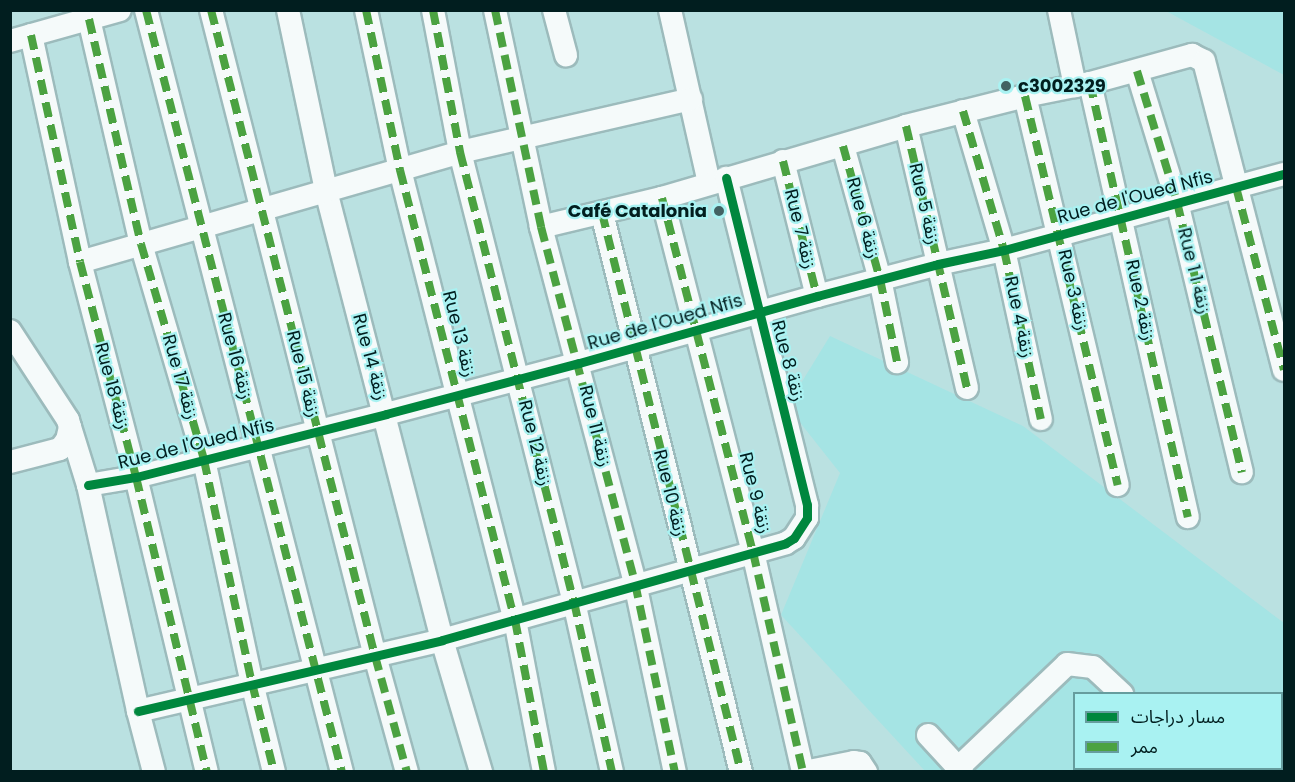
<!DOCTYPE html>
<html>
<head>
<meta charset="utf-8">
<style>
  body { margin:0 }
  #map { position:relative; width:1295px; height:782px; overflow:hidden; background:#bae1e1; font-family:Poppins,"Noto Sans Arabic",sans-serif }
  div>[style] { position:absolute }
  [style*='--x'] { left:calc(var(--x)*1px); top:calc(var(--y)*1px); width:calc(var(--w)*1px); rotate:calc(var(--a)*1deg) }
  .built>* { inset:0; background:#a5e4e4 }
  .roads { filter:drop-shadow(2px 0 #9cbbbc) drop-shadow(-2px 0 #9cbbbc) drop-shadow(0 2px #9cbbbc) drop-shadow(0 -2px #9cbbbc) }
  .minor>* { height:22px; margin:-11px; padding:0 11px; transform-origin:11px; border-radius:11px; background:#f5fafa }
  .quiet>* { height:8px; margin-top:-4px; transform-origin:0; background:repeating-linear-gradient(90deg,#4ba241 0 15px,transparent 0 23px) }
  .cycleway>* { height:9px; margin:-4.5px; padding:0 4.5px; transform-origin:4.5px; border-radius:4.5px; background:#00873e }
  .dots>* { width:16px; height:16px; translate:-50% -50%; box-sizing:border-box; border:3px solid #a9f2f2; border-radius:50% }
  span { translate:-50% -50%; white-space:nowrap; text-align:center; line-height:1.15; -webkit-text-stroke:4.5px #a9f2f2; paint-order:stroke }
  .poi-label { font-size:18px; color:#011e1f; font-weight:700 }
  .left { translate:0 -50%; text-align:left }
  .right { translate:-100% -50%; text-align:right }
  .street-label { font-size:18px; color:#011e1f }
  .frame { position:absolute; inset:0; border:12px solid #011e1f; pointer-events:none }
  .legend { position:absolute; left:1073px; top:692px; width:210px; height:78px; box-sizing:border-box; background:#a9f2f2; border:2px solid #669d9e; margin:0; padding:8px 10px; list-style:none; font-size:18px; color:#011e1f }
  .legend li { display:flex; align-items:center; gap:12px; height:30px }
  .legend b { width:30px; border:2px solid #669d9e }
</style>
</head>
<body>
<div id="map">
  <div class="built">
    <div style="clip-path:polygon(1166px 11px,1284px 11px,1284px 75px)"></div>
    <div style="clip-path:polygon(evenodd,830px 336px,1023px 426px,1284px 623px,1284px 771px,925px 771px,781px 615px,840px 473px,787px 406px,830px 336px,1074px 694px,1282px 694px,1282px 768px,1074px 768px,1074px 694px)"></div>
  </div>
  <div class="roads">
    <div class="minor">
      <div style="--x:146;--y:10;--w:787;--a:75.58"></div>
      <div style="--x:211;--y:10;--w:666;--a:75.76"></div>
      <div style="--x:375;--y:656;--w:120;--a:74.6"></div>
      <div style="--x:288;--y:10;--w:185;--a:78.1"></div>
      <div style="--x:326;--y:191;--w:464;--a:75.5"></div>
      <div style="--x:442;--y:640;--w:138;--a:73.5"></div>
      <div style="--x:366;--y:10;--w:164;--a:78"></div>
      <div style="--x:400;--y:170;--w:464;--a:75.7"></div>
      <div style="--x:515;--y:620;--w:155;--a:79.2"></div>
      <div style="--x:433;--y:10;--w:145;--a:79.2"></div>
      <div style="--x:460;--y:152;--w:464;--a:75.8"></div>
      <div style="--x:574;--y:602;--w:174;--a:77.4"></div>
      <div style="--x:495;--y:10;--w:222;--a:78"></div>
      <div style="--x:541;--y:227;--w:368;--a:75.2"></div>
      <div style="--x:635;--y:583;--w:193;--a:78.1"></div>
      <div style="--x:554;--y:10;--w:47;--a:75.1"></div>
      <div style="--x:670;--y:10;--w:177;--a:77.3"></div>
      <div style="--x:1059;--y:10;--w:78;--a:78.1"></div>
      <div style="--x:89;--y:19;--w:231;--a:77"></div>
      <div style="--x:141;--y:244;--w:225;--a:73.7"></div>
      <div style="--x:204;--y:460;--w:228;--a:77.9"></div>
      <div style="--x:252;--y:683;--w:92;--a:76.1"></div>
      <div style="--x:31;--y:35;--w:232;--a:77.8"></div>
      <div style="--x:80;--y:262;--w:222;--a:75.4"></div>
      <div style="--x:136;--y:477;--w:303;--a:76.5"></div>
      <div style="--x:10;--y:41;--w:114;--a:-15.7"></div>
      <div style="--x:1137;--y:71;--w:137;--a:73"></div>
      <div style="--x:1177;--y:202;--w:278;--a:76.5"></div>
      <div style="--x:1090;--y:83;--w:445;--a:77.3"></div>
      <div style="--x:1025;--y:96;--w:400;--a:76.6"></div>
      <div style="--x:963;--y:111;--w:145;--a:73.6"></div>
      <div style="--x:1004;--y:250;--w:173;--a:77.7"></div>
      <div style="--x:906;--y:126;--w:269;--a:76.9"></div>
      <div style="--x:843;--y:146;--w:138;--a:74.5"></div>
      <div style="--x:880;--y:279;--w:85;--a:78.4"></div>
      <div style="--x:783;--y:161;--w:139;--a:75.9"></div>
      <div style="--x:662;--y:198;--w:366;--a:75.6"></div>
      <div style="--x:753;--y:552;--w:226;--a:77.2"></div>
      <div style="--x:602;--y:213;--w:576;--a:76.04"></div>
      <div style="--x:541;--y:227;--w:124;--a:-13.5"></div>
      <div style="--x:662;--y:198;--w:254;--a:-16.4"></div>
      <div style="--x:906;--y:126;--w:123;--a:-14.1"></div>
      <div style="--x:1025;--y:96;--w:66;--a:-11.3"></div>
      <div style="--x:1090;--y:83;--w:106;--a:-15.4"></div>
      <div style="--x:1192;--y:55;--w:13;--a:27"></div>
      <div style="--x:1204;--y:61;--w:319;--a:75.5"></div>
      <div style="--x:80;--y:262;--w:396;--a:-16.1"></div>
      <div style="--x:460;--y:152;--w:237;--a:-12.9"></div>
      <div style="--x:10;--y:331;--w:106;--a:56.9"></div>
      <div style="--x:68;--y:420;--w:7;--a:74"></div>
      <div style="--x:70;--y:427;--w:13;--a:103"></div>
      <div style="--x:67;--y:440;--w:11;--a:128"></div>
      <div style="--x:60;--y:449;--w:52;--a:165.4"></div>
      <div style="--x:70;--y:427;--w:61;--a:72.8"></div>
      <div style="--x:88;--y:485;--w:231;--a:77.5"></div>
      <div style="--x:138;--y:711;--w:63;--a:75.3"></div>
      <div style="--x:88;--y:485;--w:49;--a:-9.5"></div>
      <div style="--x:136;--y:477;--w:258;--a:-14.1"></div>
      <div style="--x:386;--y:414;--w:200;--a:-14.8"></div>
      <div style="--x:579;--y:363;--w:247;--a:-15.7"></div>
      <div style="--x:817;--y:296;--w:125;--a:-14.8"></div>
      <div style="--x:938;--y:264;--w:67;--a:-12"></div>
      <div style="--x:1004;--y:250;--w:290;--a:-15.2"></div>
      <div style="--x:138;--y:711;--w:312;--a:-13.1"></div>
      <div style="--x:442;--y:640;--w:357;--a:-15.7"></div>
      <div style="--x:786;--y:543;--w:9;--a:-32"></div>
      <div style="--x:794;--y:538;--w:24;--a:-57"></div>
      <div style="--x:807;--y:518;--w:13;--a:-90"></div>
      <div style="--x:807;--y:505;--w:337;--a:-103.9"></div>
      <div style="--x:928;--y:735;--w:50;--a:47.4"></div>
      <div style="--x:959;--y:767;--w:149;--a:-43.6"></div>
      <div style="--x:1067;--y:664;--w:26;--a:7"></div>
      <div style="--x:1093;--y:667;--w:40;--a:43"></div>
      <div style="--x:1197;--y:768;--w:5;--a:53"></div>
      <div style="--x:804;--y:772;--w:51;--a:-11.3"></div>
      <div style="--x:854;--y:762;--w:6;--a:9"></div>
      <div style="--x:860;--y:763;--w:11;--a:56"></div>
    </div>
  </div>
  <div class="quiet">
    <div style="--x:146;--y:10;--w:787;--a:75.58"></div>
    <div style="--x:211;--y:10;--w:666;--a:75.76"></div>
    <div style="--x:375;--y:656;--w:120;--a:74.6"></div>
    <div style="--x:366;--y:10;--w:164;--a:78"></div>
    <div style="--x:400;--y:170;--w:464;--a:75.7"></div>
    <div style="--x:515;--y:620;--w:155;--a:79.2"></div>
    <div style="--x:433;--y:10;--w:145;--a:79.2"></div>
    <div style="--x:460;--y:152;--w:464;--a:75.8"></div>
    <div style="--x:574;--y:602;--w:174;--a:77.4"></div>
    <div style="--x:495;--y:10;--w:222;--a:78"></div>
    <div style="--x:541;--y:227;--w:368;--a:75.2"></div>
    <div style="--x:635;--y:583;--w:193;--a:78.1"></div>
    <div style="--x:89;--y:19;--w:231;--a:77"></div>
    <div style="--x:141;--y:244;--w:225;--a:73.7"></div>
    <div style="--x:204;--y:460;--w:228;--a:77.9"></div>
    <div style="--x:252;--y:683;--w:92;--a:76.1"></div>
    <div style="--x:31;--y:35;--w:232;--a:77.8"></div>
    <div style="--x:80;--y:262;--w:222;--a:75.4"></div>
    <div style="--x:136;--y:477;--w:303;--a:76.5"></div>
    <div style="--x:1137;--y:71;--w:137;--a:73"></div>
    <div style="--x:1177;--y:202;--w:278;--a:76.5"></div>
    <div style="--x:1090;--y:83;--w:445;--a:77.3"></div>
    <div style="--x:1025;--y:96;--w:400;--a:76.6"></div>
    <div style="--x:963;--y:111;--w:145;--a:73.6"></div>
    <div style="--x:1004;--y:250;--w:173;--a:77.7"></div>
    <div style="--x:906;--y:126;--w:269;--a:76.9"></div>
    <div style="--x:843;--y:146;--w:138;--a:74.5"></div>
    <div style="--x:880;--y:279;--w:85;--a:78.4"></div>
    <div style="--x:783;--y:161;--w:139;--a:75.9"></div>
    <div style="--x:1236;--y:187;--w:189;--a:75.3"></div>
    <div style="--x:662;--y:198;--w:366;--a:75.6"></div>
    <div style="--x:753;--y:552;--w:226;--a:77.2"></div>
    <div style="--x:602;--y:213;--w:576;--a:76.04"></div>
  </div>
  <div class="cycleway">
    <div style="--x:88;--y:485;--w:49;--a:-9.5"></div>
    <div style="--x:136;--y:477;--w:258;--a:-14.1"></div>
    <div style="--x:386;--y:414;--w:200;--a:-14.8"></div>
    <div style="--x:579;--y:363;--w:247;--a:-15.7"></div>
    <div style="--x:817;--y:296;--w:125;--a:-14.8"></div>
    <div style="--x:938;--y:264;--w:67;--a:-12"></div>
    <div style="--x:1004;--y:250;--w:290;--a:-15.2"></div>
    <div style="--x:138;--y:711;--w:312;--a:-13.1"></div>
    <div style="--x:442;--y:640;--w:357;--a:-15.7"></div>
    <div style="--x:786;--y:543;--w:9;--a:-32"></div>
    <div style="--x:794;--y:538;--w:24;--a:-57"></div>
    <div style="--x:807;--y:518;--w:13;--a:-90"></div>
    <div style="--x:807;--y:505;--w:337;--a:-103.9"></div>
  </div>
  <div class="dots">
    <div style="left:1006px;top:86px;background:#426263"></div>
    <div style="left:719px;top:211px;background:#426263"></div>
  </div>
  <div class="poi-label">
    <span class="left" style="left:1018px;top:86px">c3002329</span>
    <span class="right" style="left:707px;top:211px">Café Catalonia</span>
  </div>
  <div class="street-label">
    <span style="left:1135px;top:197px;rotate:-15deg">Rue de l'Oued Nfis</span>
    <span style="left:924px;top:204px;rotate:77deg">Rue 5 زنقة</span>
    <span style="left:863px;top:218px;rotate:75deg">Rue 6 زنقة</span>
    <span style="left:800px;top:229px;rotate:76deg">Rue 7 زنقة</span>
    <span style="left:1194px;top:271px;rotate:76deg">Rue 1 زنقة 1</span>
    <span style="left:1073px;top:290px;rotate:77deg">Rue 3 زنقة</span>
    <span style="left:1140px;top:300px;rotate:78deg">Rue 2 زنقة</span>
    <span style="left:1019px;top:317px;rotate:78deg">Rue 4 زنقة</span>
    <span style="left:665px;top:322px;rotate:-16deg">Rue de l'Oued Nfis</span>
    <span style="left:459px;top:334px;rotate:76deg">Rue 13 زنقة</span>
    <span style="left:235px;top:356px;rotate:75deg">Rue 16 زنقة</span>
    <span style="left:370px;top:357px;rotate:75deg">Rue 14 زنقة</span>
    <span style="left:788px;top:361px;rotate:75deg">Rue 8 زنقة</span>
    <span style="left:303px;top:374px;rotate:76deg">Rue 15 زنقة</span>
    <span style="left:180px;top:377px;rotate:74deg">Rue 17 زنقة</span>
    <span style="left:112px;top:386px;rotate:75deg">Rue 18 زنقة</span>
    <span style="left:595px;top:426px;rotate:76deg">Rue 11 زنقة</span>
    <span style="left:535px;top:443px;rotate:76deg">Rue 12 زنقة</span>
    <span style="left:196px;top:444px;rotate:-14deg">Rue de l'Oued Nfis</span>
    <span style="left:670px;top:493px;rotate:76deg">Rue 10 زنقة</span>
    <span style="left:755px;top:493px;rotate:76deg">Rue 9 زنقة</span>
  </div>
  <div class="frame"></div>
  <ul class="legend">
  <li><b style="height:8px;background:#00873e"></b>مسار دراجات</li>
  <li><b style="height:8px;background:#4ba241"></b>ممر</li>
  </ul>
</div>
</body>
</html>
